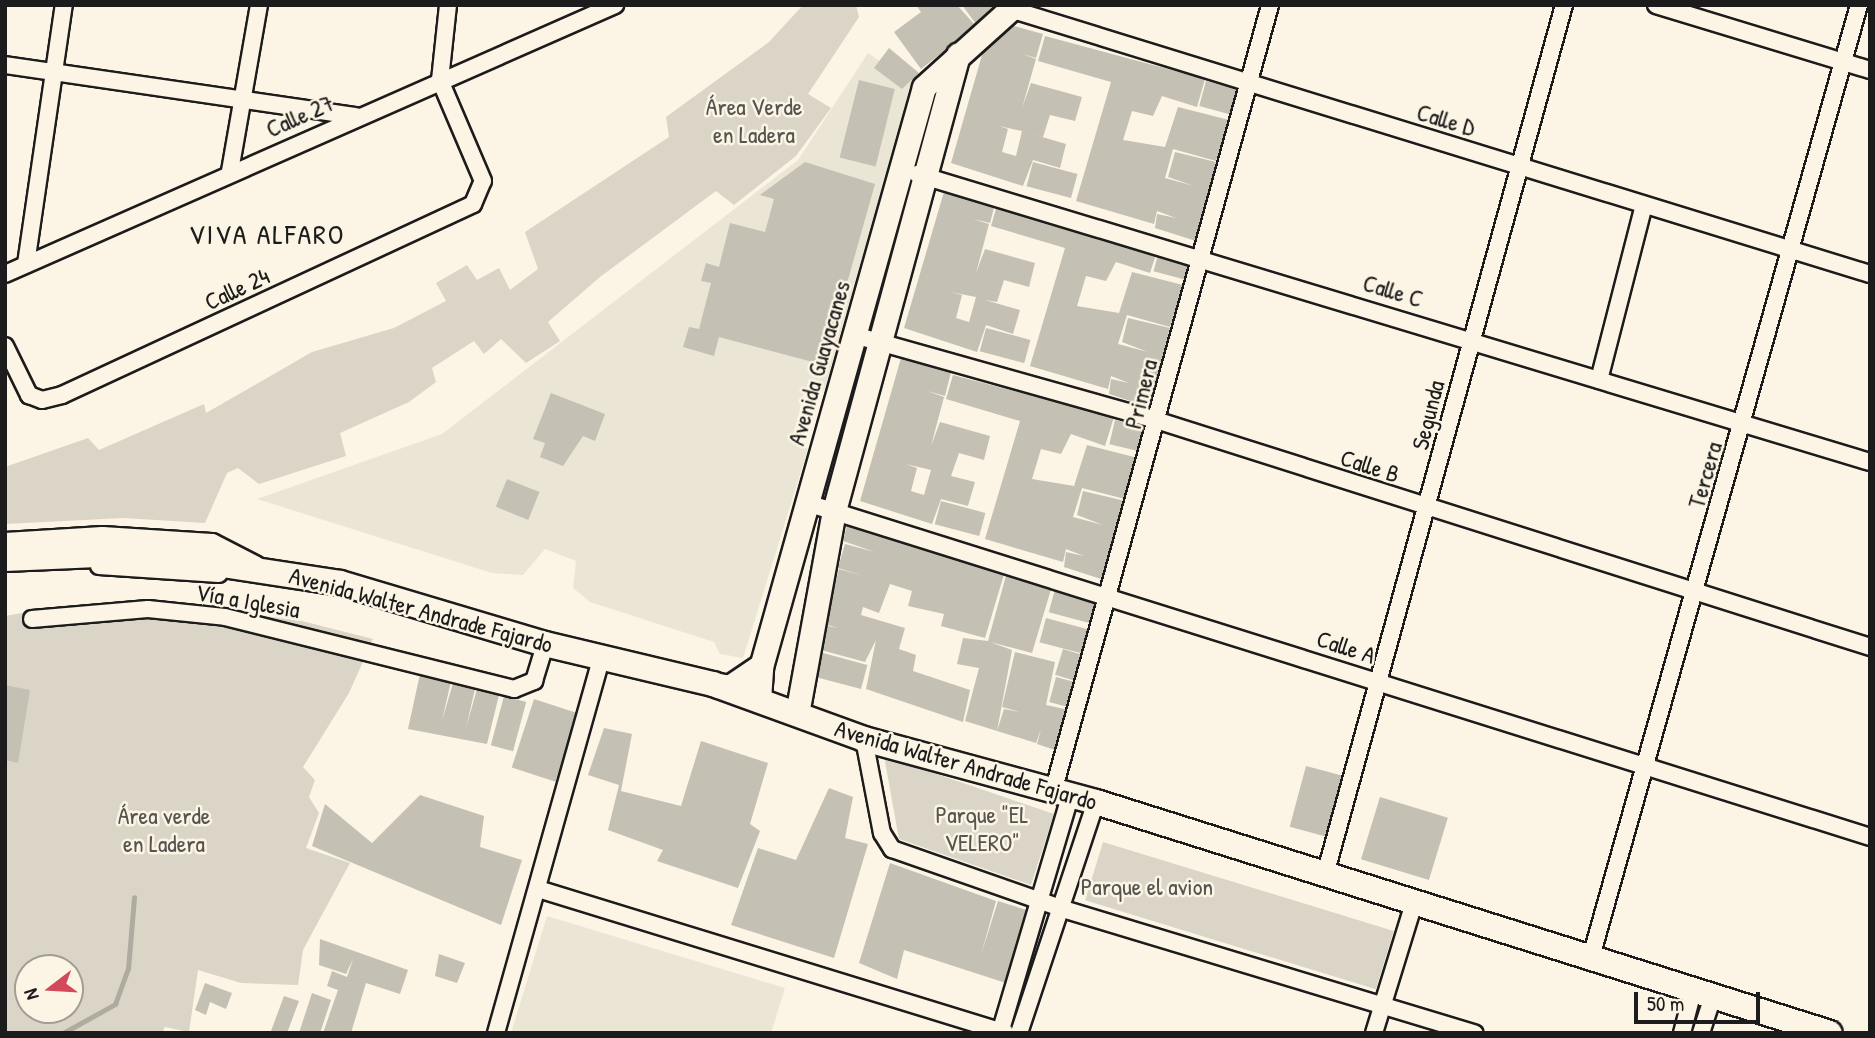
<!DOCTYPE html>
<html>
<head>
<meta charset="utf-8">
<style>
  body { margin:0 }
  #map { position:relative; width:1875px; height:1038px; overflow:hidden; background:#fcf5e5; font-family:"Patrick Hand",sans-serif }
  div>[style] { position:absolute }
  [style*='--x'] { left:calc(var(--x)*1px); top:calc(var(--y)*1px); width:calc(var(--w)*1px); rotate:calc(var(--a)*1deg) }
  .built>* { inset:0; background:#ebe5d6 }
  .green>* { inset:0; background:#dbd5c8; transform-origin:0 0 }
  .stream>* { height:5px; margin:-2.5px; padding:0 2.5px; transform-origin:2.5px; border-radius:2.5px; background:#b0aba1 }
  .building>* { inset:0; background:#c4c0b3; transform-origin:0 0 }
  .roads { filter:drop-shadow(2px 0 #1c1c1c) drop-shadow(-2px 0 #1c1c1c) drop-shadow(0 2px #1c1c1c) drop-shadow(0 -2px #1c1c1c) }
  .street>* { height:16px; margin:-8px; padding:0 8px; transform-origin:8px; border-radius:8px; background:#fcf5e5 }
  .secondary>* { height:23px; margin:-11.5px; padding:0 11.5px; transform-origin:11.5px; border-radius:11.5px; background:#fcf5e5 }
  .primary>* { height:24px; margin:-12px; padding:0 12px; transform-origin:12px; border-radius:12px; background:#fcf5e5 }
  span { translate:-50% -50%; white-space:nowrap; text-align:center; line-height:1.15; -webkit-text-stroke:5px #fcf5e5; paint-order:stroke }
  .park-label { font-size:24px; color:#555450 }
  .street-label { font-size:24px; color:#1c1c1c }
  .quarter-label { font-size:28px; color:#1c1c1c; letter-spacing:2px }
  .frame { position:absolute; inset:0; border:7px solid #1c1c1c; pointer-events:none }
  .north { position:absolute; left:14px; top:954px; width:70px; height:70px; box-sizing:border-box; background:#fcf5e5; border:2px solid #a29e95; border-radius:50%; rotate:253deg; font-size:19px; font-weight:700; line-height:28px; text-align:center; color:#1c1c1c }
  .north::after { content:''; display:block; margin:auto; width:24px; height:32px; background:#d1495b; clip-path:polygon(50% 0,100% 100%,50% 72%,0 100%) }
  .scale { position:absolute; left:1634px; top:992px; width:126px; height:32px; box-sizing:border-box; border:4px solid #1c1c1c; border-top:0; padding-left:9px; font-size:21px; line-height:24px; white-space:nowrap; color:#1c1c1c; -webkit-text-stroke:5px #fcf5e5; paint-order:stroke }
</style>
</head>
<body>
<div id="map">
  <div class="built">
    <div style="clip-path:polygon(868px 53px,912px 83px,824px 391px,804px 393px,793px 436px,808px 449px,743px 658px,720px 654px,714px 642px,590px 602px,573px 588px,576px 561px,545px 549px,523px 575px,492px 573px,257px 499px,442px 434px,798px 160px)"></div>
    <div style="clip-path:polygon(547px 916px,785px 988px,771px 1033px,511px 1033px)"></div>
  </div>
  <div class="green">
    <div style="clip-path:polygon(803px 5px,856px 5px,859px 17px,808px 94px,831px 108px,796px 156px,734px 205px,716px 191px,600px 277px,548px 322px,560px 341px,526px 363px,501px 339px,484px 354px,474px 341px,432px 368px,436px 382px,409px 402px,340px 433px,346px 456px,259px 484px,238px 468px,227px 473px,205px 523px,123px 518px,5px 524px,5px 467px,88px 438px,99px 450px,204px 404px,206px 413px,312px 352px,394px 328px,446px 301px,436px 283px,467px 265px,477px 280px,499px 268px,510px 290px,538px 269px,525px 232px,669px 137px,666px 117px,769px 42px)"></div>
    <div style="clip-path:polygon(evenodd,176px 604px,302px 621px,373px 639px,349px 693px,303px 767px,315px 780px,309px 797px,319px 813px,306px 848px,350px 863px,303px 950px,298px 985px,241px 983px,198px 970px,189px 1032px,165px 1027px,162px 1033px,5px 1033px,5px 616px,62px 606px,176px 604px,28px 968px,70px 968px,70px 1010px,28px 1010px,28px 968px)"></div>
    <div style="clip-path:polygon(884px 756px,1054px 814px,1031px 885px,899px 839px)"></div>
    <div style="left:1103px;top:842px;width:304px;height:61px;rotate:17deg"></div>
  </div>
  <div class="stream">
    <div style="--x:63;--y:1033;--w:60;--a:-29.1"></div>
    <div style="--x:115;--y:1004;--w:37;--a:-70"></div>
    <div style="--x:128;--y:969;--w:72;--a:-85.2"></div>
  </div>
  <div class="building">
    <div style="clip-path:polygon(916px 5px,957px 5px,976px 26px,921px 69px,894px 32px,921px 12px)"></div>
    <div style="clip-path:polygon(962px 5px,1000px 5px,976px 24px)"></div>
    <div style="clip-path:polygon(evenodd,992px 20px,1043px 34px,1036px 58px,1022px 54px,1036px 59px,1022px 108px,1031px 83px,1082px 97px,1075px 121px,1050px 115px,1043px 137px,1032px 134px,1066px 144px,1060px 168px,1033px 160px,1023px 186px,951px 163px,992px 20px,999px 126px,1022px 131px,1016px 156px,1002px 152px,1008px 129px,999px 126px)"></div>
    <div style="clip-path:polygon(1045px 36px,1205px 79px,1197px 107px,1162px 96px,1153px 116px,1132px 111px,1123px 140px,1165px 147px,1178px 107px,1229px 120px,1216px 161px,1173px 149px,1165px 178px,1194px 186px,1168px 177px,1175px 152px,1216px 162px,1196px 241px,1155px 228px,1157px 214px,1176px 218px,1157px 211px,1154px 224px,1076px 201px,1111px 82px,1038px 61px)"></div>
    <div style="clip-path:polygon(889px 48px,919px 73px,902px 89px,874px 68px)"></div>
    <div style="left:859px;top:80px;width:37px;height:80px;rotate:14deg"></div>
    <div style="left:1206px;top:81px;width:35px;height:26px;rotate:15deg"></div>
    <div style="clip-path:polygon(805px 162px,875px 184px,824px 365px,719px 337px,714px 356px,683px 347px,689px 327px,699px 329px,711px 283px,701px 281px,706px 263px,719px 267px,730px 223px,765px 232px,774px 199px,760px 195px)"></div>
    <div style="left:1033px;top:162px;width:46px;height:25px;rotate:15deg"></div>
    <div style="clip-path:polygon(evenodd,946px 185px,996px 200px,990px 223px,973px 219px,989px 224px,976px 273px,985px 249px,1035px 263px,1029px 287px,1004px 280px,997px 302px,985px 300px,1020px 310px,1013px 334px,986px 325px,977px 352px,904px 328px,946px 185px,950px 292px,976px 297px,969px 322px,956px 318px,962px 295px,950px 292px)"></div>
    <div style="clip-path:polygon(998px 202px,1159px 245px,1150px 273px,1116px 262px,1106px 281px,1086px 276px,1077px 306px,1119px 313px,1132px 272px,1183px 285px,1170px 327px,1127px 315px,1118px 344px,1148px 352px,1122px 342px,1128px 318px,1170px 328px,1149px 407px,1109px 394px,1111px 379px,1129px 383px,1111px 376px,1108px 389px,1030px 366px,1065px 248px,991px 226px)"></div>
    <div style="left:1160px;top:247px;width:34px;height:25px;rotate:15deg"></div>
    <div style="left:986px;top:328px;width:46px;height:24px;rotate:15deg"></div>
    <div style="clip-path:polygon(evenodd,901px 358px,951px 372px,945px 396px,927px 391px,944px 397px,931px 446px,940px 422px,990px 436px,984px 460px,959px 453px,951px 476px,975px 482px,968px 506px,941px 499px,932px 524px,860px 501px,901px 358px,906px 464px,931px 470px,924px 495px,911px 491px,917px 468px,906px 464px)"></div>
    <div style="clip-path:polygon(953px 375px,1114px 417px,1105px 446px,1071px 434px,1061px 454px,1041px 449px,1032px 479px,1074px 486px,1087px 445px,1138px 458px,1125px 499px,1082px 488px,1073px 517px,1103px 525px,1077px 515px,1083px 491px,1125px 501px,1104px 580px,1064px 567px,1066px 552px,1084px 556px,1066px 549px,1063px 562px,985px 539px,1020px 421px,946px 399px)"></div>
    <div style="clip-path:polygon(551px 393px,605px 414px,595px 441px,583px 436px,563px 466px,540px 457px,545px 443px,533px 439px)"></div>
    <div style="left:1115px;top:420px;width:35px;height:25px;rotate:13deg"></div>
    <div style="left:507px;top:479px;width:35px;height:30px;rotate:22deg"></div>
    <div style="left:941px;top:501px;width:46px;height:24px;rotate:15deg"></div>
    <div style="clip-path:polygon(849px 518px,1005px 571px,985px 638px,941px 626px,944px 614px,908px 606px,912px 591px,890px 584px,879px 613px,863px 607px,861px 615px,905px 628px,899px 649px,916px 655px,913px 671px,970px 690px,963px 722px,866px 689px,876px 640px,865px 662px,821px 650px,827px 626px,838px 628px,824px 624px,839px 569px,864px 576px,838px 568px,845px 544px,875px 552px,843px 541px)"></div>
    <div style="clip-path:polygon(1007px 572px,1052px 586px,1032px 653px,990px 642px,1012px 650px,997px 731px,1004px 709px,1020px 712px,1002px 707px,1015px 652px,1055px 662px,1046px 705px,1074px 711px,1064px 753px,1037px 744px,1041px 729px,1036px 743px,965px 721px,979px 668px,957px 664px,963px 638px,988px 641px)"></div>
    <div style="left:1055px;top:589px;width:46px;height:24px;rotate:15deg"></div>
    <div style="left:1046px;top:618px;width:46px;height:25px;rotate:15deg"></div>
    <div style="left:1063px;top:649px;width:24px;height:27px;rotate:17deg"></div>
    <div style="left:823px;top:653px;width:46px;height:25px;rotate:15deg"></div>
    <div style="clip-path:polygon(420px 674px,451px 681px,442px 721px,453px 683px,475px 689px,466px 728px,477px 689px,499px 695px,487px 744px,408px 729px)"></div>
    <div style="left:1056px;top:677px;width:24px;height:26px;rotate:15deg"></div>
    <div style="clip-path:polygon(5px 685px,30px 690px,18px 763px,5px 760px)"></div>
    <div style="left:504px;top:696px;width:23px;height:51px;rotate:15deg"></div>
    <div style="left:534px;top:699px;width:46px;height:72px;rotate:18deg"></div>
    <div style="clip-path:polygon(604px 728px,632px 734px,621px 791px,681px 806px,701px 741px,768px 763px,750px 824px,760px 831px,738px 888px,657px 861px,663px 850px,608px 830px,619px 785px,588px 775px)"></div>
    <div style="left:1306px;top:766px;width:41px;height:63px;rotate:15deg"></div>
    <div style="clip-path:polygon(829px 788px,853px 797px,845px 838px,868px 844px,834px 958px,731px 925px,758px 848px,796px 860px)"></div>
    <div style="clip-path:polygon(420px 795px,484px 816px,480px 847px,522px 860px,501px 925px,312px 846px,325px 804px,372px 843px)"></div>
    <div style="left:1380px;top:797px;width:71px;height:65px;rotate:17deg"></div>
    <div style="clip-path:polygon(890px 863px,996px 901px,981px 955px,998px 901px,1033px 912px,1012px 985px,904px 950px,897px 979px,859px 963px)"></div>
    <div style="clip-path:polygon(320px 939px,408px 970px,400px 994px,366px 983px,351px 1033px,323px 1033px,338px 990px,327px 986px,332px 971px,347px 977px,353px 959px,346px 974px,319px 965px)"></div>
    <div style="clip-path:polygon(439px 954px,465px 963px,457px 983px,435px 976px)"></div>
    <div style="clip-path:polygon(205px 983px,232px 993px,226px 1009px,210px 1002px,206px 1015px,195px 1010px)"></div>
    <div style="clip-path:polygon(312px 993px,331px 1000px,320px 1033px,299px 1033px)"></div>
    <div style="clip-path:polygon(284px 996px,299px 1001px,287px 1033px,277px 1033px,271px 1031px)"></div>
  </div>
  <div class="roads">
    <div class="street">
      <div style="--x:1656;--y:5;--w:224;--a:16.9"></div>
      <div style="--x:1010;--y:9;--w:900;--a:17.13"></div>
      <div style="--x:5;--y:65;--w:354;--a:8.3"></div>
      <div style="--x:230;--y:171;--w:169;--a:-80.1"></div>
      <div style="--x:917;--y:174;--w:996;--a:16.82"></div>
      <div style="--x:26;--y:264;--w:262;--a:-81.7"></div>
      <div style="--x:5;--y:274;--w:667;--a:-23.8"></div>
      <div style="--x:854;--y:335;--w:317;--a:15.7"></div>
      <div style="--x:1159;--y:421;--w:746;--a:17.63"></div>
      <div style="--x:5;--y:346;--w:55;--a:63.9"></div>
      <div style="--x:29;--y:395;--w:14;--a:21"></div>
      <div style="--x:42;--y:400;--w:21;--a:-14"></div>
      <div style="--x:62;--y:395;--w:453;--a:-24.9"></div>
      <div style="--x:473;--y:204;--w:25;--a:-67"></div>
      <div style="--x:483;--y:181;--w:110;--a:-113.1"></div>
      <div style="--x:440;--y:80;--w:75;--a:-83.9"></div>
      <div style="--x:1599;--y:380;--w:181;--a:-75.6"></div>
      <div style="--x:807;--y:503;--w:1114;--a:17.44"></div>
      <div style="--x:99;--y:566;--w:120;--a:3.8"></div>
      <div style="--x:32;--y:619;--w:116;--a:-4.9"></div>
      <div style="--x:148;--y:609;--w:77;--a:5.9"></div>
      <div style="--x:225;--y:617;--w:298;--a:14"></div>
      <div style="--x:514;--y:689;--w:22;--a:-22"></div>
      <div style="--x:534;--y:681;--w:39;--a:-73"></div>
      <div style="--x:864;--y:739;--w:96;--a:79.2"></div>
      <div style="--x:882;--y:833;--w:19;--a:58"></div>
      <div style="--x:892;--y:849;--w:181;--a:19.3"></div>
      <div style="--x:1063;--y:909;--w:430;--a:16.8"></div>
      <div style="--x:1053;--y:792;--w:816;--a:-74.58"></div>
      <div style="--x:1325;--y:875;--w:902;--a:-74.64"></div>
      <div style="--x:538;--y:889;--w:489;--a:17.1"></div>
      <div style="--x:1591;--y:957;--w:989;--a:-74.28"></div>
      <div style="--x:496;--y:1033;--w:392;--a:-74.3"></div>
      <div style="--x:1000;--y:1033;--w:247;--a:-73.5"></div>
      <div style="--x:1019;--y:1033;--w:243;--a:-71.6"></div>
      <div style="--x:1374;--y:1033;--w:139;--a:-72.9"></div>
      <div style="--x:1682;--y:1033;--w:43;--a:-75.3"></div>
      <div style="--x:1701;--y:1033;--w:39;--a:-72"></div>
    </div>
    <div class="secondary">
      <div style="--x:5;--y:544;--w:97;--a:-3.5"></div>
      <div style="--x:102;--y:538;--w:109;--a:3.7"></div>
      <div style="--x:211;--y:545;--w:48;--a:27.1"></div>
      <div style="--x:759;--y:699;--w:32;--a:-86"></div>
      <div style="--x:761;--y:667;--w:602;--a:-74.3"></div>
      <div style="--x:924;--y:87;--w:122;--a:-42"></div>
      <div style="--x:797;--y:714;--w:206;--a:-79.7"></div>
      <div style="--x:834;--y:511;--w:473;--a:-74.8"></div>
    </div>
    <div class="primary">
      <div style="--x:5;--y:559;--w:139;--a:-2.5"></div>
      <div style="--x:144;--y:553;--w:198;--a:8.7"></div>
      <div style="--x:340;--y:583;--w:214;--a:16.6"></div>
      <div style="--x:545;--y:644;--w:173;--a:13.4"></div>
      <div style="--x:713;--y:684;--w:161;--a:20"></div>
      <div style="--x:864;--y:739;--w:240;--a:15.2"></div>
      <div style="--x:1096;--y:802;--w:769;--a:17.47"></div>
      <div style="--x:719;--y:686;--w:11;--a:10"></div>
      <div style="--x:730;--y:688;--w:37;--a:-34"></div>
    </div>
  </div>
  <div class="park-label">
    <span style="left:754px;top:121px">Área Verde<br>en Ladera</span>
    <span style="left:982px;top:829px">Parque "EL<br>VELERO"</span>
    <span style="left:164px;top:830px">Área verde<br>en Ladera</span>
    <span style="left:1147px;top:887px">Parque el avion</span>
  </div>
  <div class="street-label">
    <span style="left:300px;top:116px;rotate:-24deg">Calle 27</span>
    <span style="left:1446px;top:120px;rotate:17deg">Calle D</span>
    <span style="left:237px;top:289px;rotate:-25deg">Calle 24</span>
    <span style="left:1393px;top:291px;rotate:17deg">Calle C</span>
    <span style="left:819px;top:363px;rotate:-74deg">Avenida Guayacanes</span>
    <span style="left:1141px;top:394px;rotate:-76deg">Primera</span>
    <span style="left:1428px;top:415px;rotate:-76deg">Segunda</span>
    <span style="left:1370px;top:466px;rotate:18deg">Calle B</span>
    <span style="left:1705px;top:475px;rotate:-74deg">Tercera</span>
    <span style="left:248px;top:601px;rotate:10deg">Vía a Iglesia</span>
    <span style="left:421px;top:610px;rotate:15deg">Avenida Walter Andrade Fajardo</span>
    <span style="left:1346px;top:647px;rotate:18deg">Calle A</span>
    <span style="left:966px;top:765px;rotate:16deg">Avenida Walter Andrade Fajardo</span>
  </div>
  <div class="quarter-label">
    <span style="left:267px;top:234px">VIVA ALFARO</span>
  </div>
  <div class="frame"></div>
  <div class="north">N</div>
  <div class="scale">50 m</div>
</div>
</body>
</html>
